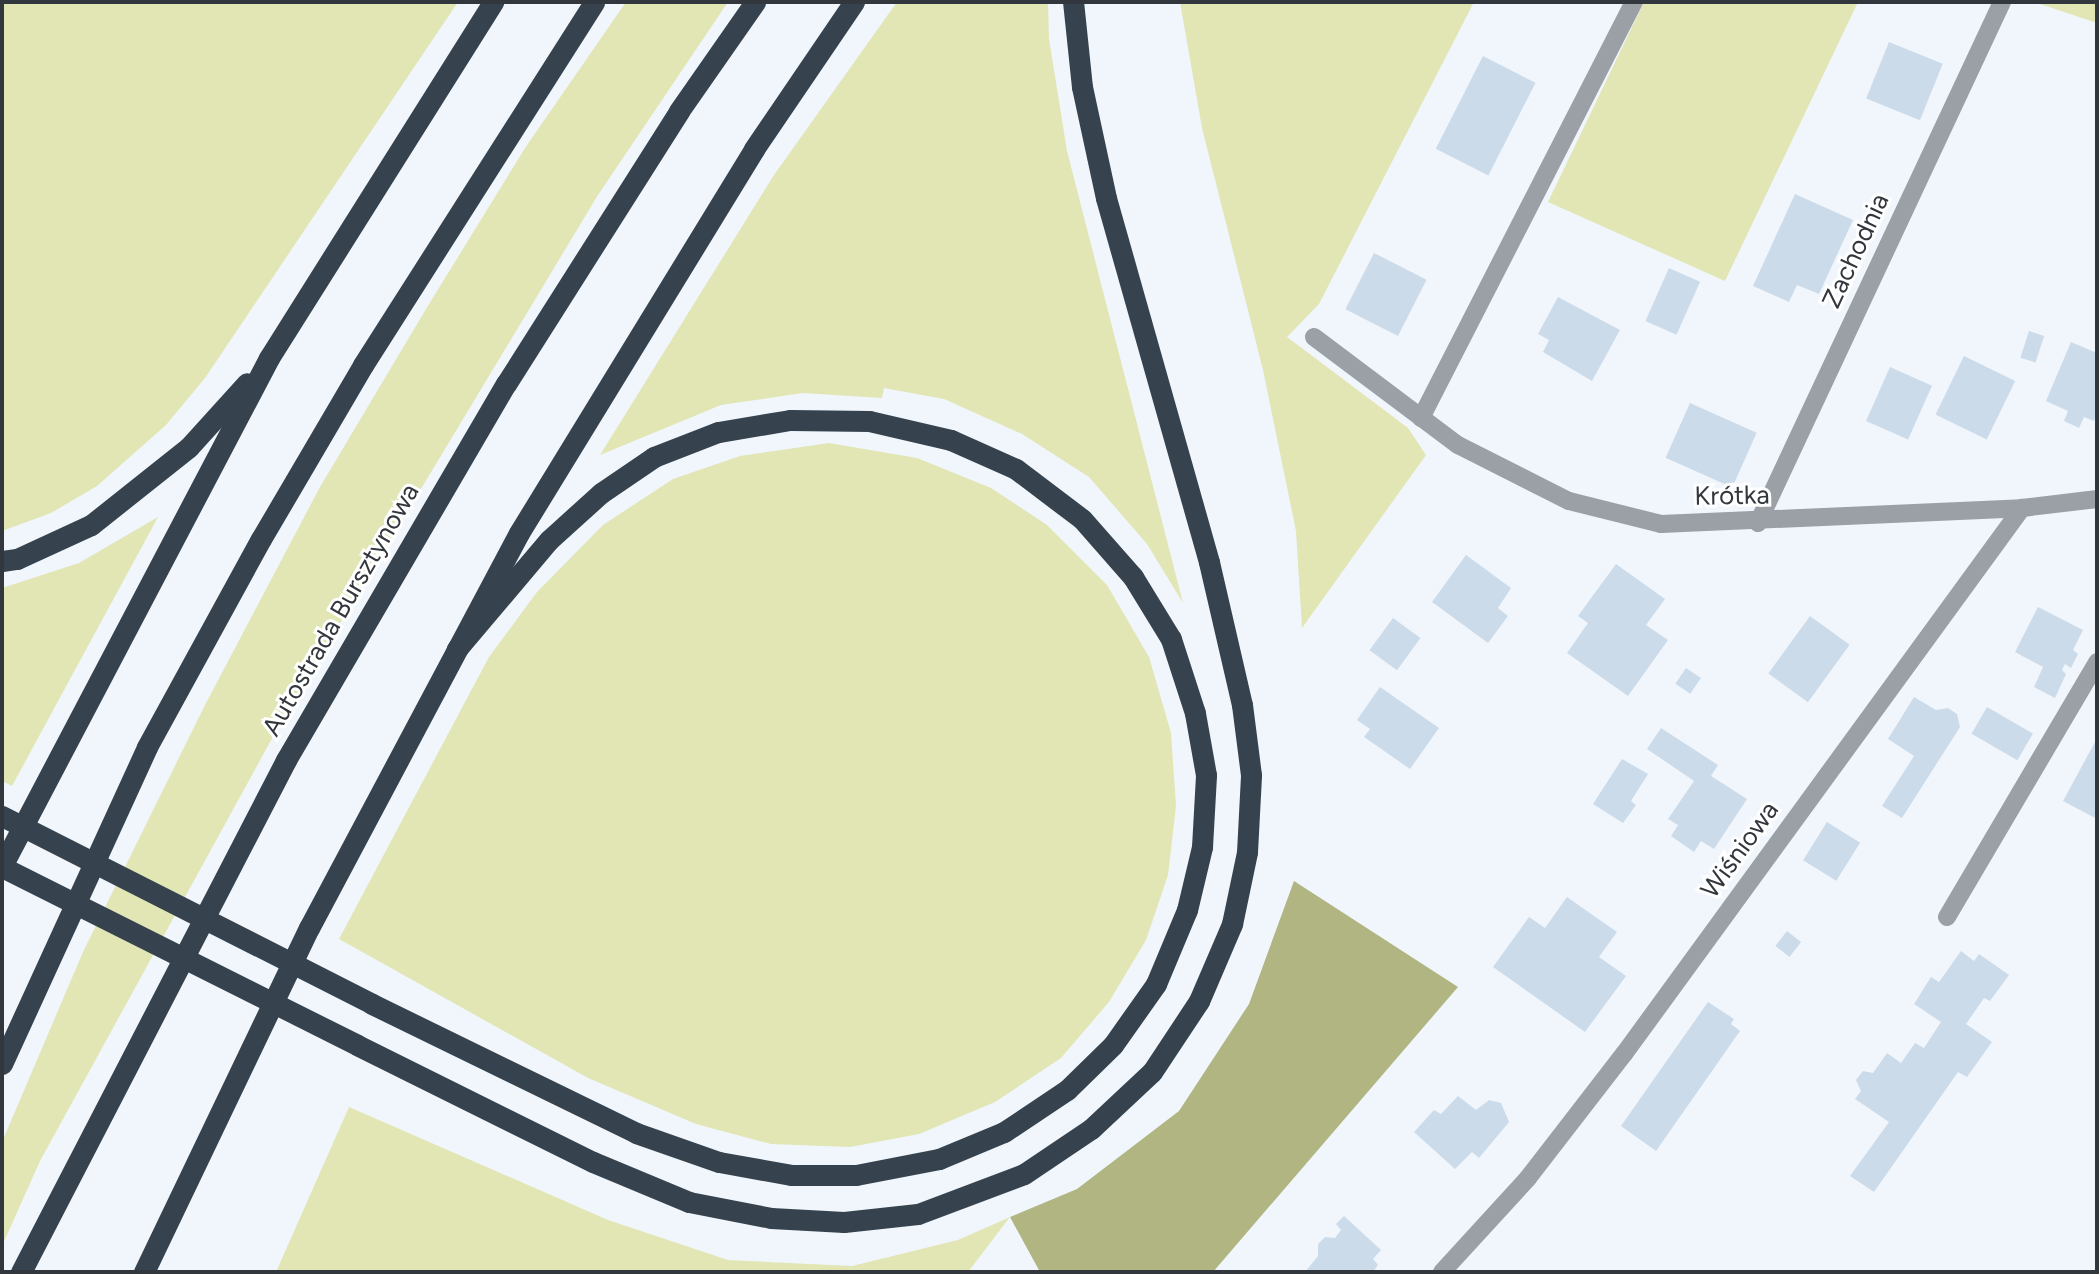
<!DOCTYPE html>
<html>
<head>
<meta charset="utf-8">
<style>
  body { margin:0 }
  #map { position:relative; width:2099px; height:1274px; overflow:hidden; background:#f0f6fc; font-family:Figtree,sans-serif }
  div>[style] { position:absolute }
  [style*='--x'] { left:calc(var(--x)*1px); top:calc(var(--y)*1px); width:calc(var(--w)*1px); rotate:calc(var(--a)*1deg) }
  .green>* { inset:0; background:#e1e6b4 }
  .forest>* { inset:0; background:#b0b582 }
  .building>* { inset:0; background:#ccdbea; transform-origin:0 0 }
  .minor>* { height:18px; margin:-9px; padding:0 9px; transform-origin:9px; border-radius:9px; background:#9aa0a6 }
  .highway>* { height:21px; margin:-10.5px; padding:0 10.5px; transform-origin:10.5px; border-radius:10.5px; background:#36434e }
  .highway-bridge>* { height:21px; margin:-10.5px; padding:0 10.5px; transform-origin:10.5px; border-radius:10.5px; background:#36434e }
  span { translate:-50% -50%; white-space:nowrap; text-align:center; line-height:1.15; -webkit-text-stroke:6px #fff; paint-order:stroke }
  .street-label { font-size:26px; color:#32373d }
  .frame { position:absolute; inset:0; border:4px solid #32373d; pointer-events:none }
</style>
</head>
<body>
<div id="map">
  <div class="green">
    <div style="clip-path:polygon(2px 2px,458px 2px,205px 378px,166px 425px,97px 486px,51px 513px,2px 531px)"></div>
    <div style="clip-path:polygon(626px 2px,728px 2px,598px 195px,286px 713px,40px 1161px,2px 1246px,2px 1142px,83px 952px,205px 705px,320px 487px,426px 309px,525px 148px)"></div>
    <div style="clip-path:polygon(897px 2px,1048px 2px,1049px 39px,1067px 151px,1183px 603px,1147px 544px,1089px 477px,1022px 434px,944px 399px,884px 388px,882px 398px,803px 393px,721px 405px,600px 455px,774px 175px)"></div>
    <div style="clip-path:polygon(1180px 2px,1474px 2px,1319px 304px,1287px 337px,1408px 428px,1426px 455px,1302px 628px,1296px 531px,1263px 370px,1202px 128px)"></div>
    <div style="clip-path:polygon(1644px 2px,1858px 2px,1725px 281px,1548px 202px)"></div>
    <div style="clip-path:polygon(2034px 2px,2097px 2px,2097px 23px)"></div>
    <div style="clip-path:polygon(829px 443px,917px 458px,991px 488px,1047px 525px,1107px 585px,1149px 657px,1171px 733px,1176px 806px,1168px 875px,1146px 940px,1109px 1002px,1061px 1058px,995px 1102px,919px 1134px,850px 1147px,771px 1144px,696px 1124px,588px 1078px,339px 939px,489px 657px,537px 592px,603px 525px,673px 479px,740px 456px)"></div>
    <div style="clip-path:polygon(158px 517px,12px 786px,2px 781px,2px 588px,79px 563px)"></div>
    <div style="clip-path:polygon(349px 1107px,608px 1220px,728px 1260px,852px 1266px,958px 1240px,1010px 1217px,968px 1272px,276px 1272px)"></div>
  </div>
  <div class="forest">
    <div style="clip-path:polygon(1294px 881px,1458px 987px,1213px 1272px,1040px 1272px,1010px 1217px,1077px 1189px,1179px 1111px,1249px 1004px)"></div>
  </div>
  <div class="building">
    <div style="left:1889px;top:42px;width:58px;height:61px;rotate:22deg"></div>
    <div style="left:1483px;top:56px;width:59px;height:104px;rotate:27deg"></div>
    <div style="clip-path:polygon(1795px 194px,1853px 220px,1819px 294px,1797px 285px,1789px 302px,1753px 286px)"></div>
    <div style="left:1374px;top:253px;width:59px;height:63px;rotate:27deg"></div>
    <div style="left:1669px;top:268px;width:34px;height:58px;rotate:24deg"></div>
    <div style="clip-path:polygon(1558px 297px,1620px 330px,1592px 381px,1543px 352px,1549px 340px,1538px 334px)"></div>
    <div style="left:2029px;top:331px;width:16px;height:28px;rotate:18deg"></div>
    <div style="clip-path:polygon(2071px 342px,2097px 353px,2097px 413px,2094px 421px,2084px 417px,2079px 428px,2064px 421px,2068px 411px,2046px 401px)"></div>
    <div style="left:1964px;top:356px;width:57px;height:65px;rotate:26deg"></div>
    <div style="left:1890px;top:367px;width:46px;height:59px;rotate:24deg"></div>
    <div style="left:1690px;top:403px;width:73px;height:60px;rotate:24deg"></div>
    <div style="clip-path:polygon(1466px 555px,1511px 588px,1498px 608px,1508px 616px,1488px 643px,1432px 602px)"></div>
    <div style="clip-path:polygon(1616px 564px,1665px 599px,1646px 625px,1668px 640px,1628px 696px,1567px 653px,1588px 623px,1578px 616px)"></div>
    <div style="clip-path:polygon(2038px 607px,2083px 630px,2073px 650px,2078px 654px,2071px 668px,2065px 664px,2062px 670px,2066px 674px,2055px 698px,2034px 687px,2043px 667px,2015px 652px)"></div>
    <div style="left:1810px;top:616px;width:49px;height:71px;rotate:36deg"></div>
    <div style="left:1393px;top:618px;width:34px;height:40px;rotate:36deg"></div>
    <div style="left:1686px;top:668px;width:18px;height:19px;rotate:34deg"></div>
    <div style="clip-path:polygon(1380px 687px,1439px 728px,1410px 769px,1364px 737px,1370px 729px,1357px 720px)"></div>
    <div style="clip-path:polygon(1914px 697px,1936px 710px,1948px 708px,1957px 714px,1960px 727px,1902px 818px,1882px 806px,1914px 756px,1888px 739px)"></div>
    <div style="left:1987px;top:707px;width:53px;height:31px;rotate:30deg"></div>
    <div style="clip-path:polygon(1661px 728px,1718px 765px,1711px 776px,1747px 799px,1714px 849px,1701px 841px,1694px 852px,1671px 836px,1678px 825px,1668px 819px,1694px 781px,1647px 749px)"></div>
    <div style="clip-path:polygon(2095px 742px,2097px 742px,2097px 819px,2063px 801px)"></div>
    <div style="clip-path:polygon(1622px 759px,1648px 774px,1631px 801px,1636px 805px,1623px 823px,1593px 804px)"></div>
    <div style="left:1827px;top:822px;width:39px;height:45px;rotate:32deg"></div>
    <div style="clip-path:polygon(1567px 897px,1617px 932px,1599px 957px,1626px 976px,1585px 1032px,1493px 967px,1529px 917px,1545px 928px)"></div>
    <div style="left:1787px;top:931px;width:18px;height:19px;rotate:38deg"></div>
    <div style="clip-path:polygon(1961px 951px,1974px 961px,1979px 954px,2009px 975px,1990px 1001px,1984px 998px,1966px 1024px,1992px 1042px,1967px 1077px,1958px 1072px,1874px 1192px,1850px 1176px,1889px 1122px,1855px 1099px,1861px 1091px,1856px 1080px,1863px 1071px,1873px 1073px,1887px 1053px,1901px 1063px,1915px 1043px,1924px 1048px,1941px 1022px,1914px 1004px,1931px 977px,1939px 982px)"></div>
    <div style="clip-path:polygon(1708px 1002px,1734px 1019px,1731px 1024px,1740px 1031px,1656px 1151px,1621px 1126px)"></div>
    <div style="clip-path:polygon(1458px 1096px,1476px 1110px,1489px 1100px,1501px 1103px,1509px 1122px,1479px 1158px,1472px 1152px,1455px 1169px,1414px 1132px,1434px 1110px,1441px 1114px)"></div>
    <div style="clip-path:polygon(1344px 1216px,1381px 1250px,1373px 1259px,1378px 1265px,1373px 1272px,1305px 1272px,1318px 1256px,1318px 1244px,1325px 1237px,1335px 1238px,1341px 1230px,1336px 1224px)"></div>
  </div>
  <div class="minor">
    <div style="--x:1314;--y:337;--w:180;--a:36.9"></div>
    <div style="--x:1458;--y:445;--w:124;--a:26.8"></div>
    <div style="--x:1569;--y:501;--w:95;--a:14"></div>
    <div style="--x:1661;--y:524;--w:361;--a:-2.5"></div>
    <div style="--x:1421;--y:418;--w:467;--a:-62.9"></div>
    <div style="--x:1758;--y:523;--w:575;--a:-64.9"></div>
    <div style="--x:1947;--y:917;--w:296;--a:-59.5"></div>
    <div style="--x:1442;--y:1272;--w:127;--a:-47.5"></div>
    <div style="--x:1528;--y:1178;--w:157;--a:-52.3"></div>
    <div style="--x:1624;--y:1054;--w:676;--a:-53.91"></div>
    <div style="--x:2022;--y:508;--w:76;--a:-6.8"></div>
  </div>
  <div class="highway">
    <div style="--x:2;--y:561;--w:15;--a:-8"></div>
    <div style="--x:17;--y:559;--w:81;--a:-24.7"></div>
    <div style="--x:91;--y:525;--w:125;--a:-38.5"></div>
    <div style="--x:189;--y:447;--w:86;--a:-47.8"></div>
    <div style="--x:2;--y:866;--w:574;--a:-62.27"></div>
    <div style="--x:269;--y:358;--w:421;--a:-57.8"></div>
    <div style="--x:372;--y:1004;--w:294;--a:26"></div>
    <div style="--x:636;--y:1133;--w:88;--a:19.3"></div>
    <div style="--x:719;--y:1162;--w:73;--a:10.2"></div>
    <div style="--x:791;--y:1175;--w:65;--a:0"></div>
    <div style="--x:856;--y:1175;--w:85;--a:-10.9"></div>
    <div style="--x:939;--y:1159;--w:70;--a:-22.6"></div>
    <div style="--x:1004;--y:1132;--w:76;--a:-33.7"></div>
    <div style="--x:1067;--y:1090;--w:64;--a:-44.4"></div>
    <div style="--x:1113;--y:1045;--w:75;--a:-54.8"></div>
    <div style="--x:1156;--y:984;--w:80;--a:-67.3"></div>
    <div style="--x:1187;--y:910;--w:65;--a:-76.6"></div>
    <div style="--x:1202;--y:847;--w:72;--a:-86.8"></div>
    <div style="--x:1206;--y:775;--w:63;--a:-100.1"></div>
    <div style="--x:1195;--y:713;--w:78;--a:-108"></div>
    <div style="--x:1171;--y:639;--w:73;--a:-121.5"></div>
    <div style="--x:1133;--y:577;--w:77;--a:-131.3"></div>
    <div style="--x:1082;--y:519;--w:83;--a:-142.9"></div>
    <div style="--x:1016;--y:469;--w:71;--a:-156"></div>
    <div style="--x:951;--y:440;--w:84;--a:-167"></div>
    <div style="--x:869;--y:421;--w:79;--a:-179.3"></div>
    <div style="--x:790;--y:420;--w:73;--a:170.5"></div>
    <div style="--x:718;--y:432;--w:69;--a:158.7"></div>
    <div style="--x:654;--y:457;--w:64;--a:145.8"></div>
    <div style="--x:601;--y:493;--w:70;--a:137.9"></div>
    <div style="--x:549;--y:540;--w:143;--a:130.2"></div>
    <div style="--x:357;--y:1045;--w:263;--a:26.4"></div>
    <div style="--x:593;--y:1162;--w:104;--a:22.6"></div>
    <div style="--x:689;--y:1202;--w:84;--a:11"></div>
    <div style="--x:771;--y:1218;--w:73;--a:3.1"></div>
    <div style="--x:844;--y:1222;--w:74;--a:-6.2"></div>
    <div style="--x:918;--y:1214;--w:113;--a:-20.7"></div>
    <div style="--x:1024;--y:1174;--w:81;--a:-33.9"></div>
    <div style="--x:1091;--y:1129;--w:83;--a:-43.1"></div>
    <div style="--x:1152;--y:1072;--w:85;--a:-56.5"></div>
    <div style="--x:1199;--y:1001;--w:84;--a:-66.8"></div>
    <div style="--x:1232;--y:924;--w:74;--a:-78.2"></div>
    <div style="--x:1247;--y:852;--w:77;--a:-87"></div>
    <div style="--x:1251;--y:775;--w:71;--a:-97.3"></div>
    <div style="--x:1242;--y:705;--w:147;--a:-103"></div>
    <div style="--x:1209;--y:562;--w:378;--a:-105.8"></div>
    <div style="--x:1106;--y:198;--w:114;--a:-102.2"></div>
    <div style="--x:1082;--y:87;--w:85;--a:-96"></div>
    <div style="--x:2;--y:1064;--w:349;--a:-65.4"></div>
    <div style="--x:147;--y:747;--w:237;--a:-61.3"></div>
    <div style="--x:261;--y:539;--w:202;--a:-59.6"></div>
    <div style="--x:363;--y:365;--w:430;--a:-57.5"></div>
    <div style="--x:21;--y:1272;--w:577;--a:-62.63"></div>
    <div style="--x:286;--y:760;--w:436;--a:-59.7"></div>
    <div style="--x:506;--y:384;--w:323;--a:-57.6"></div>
    <div style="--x:679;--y:111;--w:133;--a:-55.1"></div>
    <div style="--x:144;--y:1272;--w:382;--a:-64.4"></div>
    <div style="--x:309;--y:928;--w:447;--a:-62"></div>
    <div style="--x:519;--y:533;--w:450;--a:-58.5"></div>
    <div style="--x:754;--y:149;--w:178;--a:-55.8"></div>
  </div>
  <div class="highway-bridge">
    <div style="--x:2;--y:816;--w:415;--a:26.9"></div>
    <div style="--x:2;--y:867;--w:397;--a:26.6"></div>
  </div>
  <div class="street-label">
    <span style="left:1856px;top:251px;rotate:-65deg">Zachodnia</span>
    <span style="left:1732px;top:496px;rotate:-1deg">Krótka</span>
    <span style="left:341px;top:610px;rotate:-60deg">Autostrada Bursztynowa</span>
    <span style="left:1740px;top:850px;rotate:-54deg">Wiśniowa</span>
  </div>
  <div class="frame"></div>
</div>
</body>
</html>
